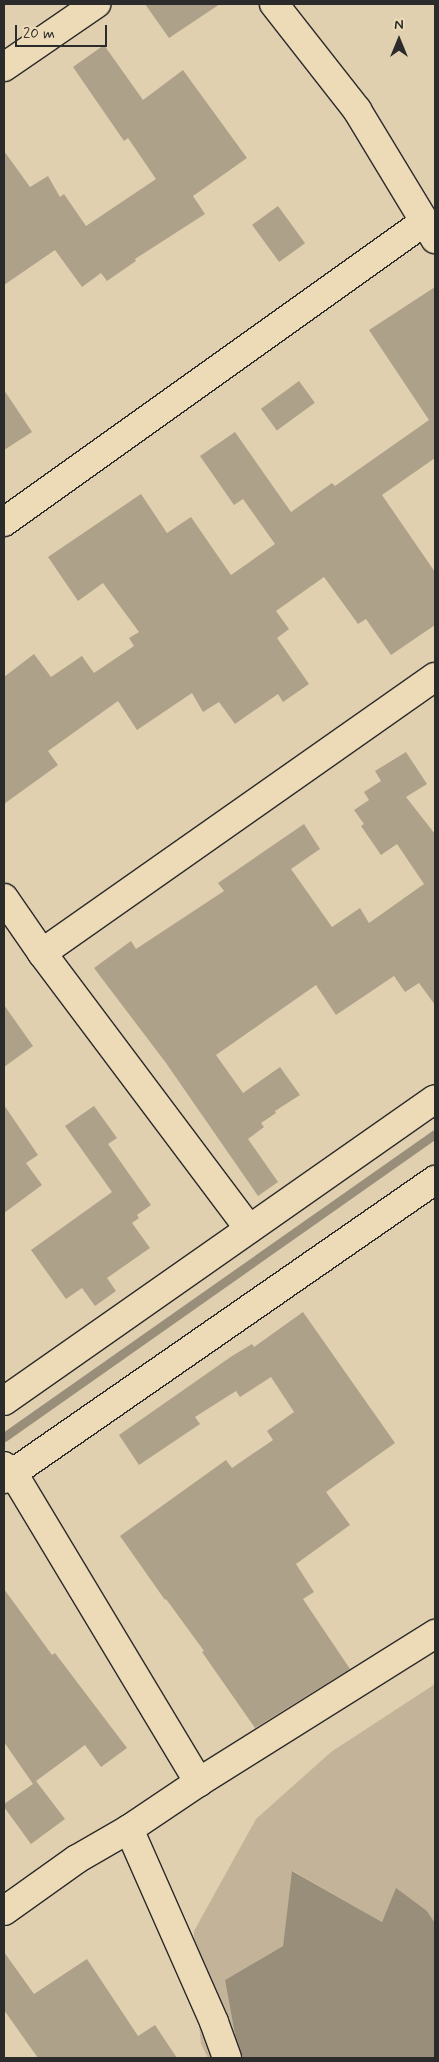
<!DOCTYPE html>
<html>
<head>
<meta charset="utf-8">
<style>
  body { margin:0 }
  #map { position:relative; width:439px; height:2062px; overflow:hidden; background:#e1d0af; font-family:Mynerve,sans-serif }
  div>[style] { position:absolute }
  [style*='--x'] { left:calc(var(--x)*1px); top:calc(var(--y)*1px); width:calc(var(--w)*1px); rotate:calc(var(--a)*1deg) }
  .green>* { inset:0; background:#c3b499 }
  .water>* { inset:0; background:#998e7a }
  .stream>* { height:9px; margin:-4.5px; padding:0 4.5px; transform-origin:4.5px; border-radius:4.5px; background:#998e7a }
  .building>* { inset:0; background:#aea18a; transform-origin:0 0 }
  .roads { filter:drop-shadow(1px 0 #2b2b2b) drop-shadow(-1px 0 #2b2b2b) drop-shadow(0 1px #2b2b2b) drop-shadow(0 -1px #2b2b2b) }
  .minor>* { height:28px; margin:-14px; padding:0 14px; transform-origin:14px; border-radius:14px; background:#eddab7 }
  span { translate:-50% -50%; white-space:nowrap; text-align:center; line-height:1.15; -webkit-text-stroke:4px #eddab7; paint-order:stroke }
  .frame { position:absolute; inset:0; border:5px solid #2b2b2b; pointer-events:none }
  .north { position:absolute; left:374px; top:15px; width:50px; height:50px; -webkit-text-stroke:4px #eddab7; paint-order:stroke; rotate:0deg; font-size:14px; font-weight:700; line-height:20px; text-align:center; color:#2b2b2b }
  .north::after { content:''; display:block; margin:auto; width:18px; height:22px; background:#2b2b2b; clip-path:polygon(50% 0,100% 100%,50% 72%,0 100%) }
  .scale { position:absolute; left:15px; top:25px; width:92px; height:22px; box-sizing:border-box; border:2px solid #2b2b2b; border-top:0; padding-left:6px; font-size:15px; line-height:18px; white-space:nowrap; color:#2b2b2b; -webkit-text-stroke:4px #eddab7; paint-order:stroke }
</style>
</head>
<body>
<div id="map">
  <div class="green">
    <div style="clip-path:polygon(435px 1684px,435px 1923px,427px 1911px,396px 1889px,382px 1922px,293px 1871px,283px 1946px,225px 1980px,237px 2046px,242px 2058px,208px 2058px,201px 2044px,193px 1969px,194px 1931px,256px 1819px,331px 1752px)"></div>
  </div>
  <div class="water">
    <div style="clip-path:polygon(292px 1871px,382px 1922px,396px 1888px,427px 1911px,435px 1923px,435px 2058px,242px 2058px,237px 2046px,225px 1980px,283px 1946px)"></div>
  </div>
  <div class="stream">
    <div style="--x:4;--y:1437;--w:527;--a:-35.11"></div>
  </div>
  <div class="building">
    <div style="clip-path:polygon(145px 4px,220px 4px,169px 38px)"></div>
    <div style="clip-path:polygon(104px 45px,143px 100px,183px 70px,247px 158px,193px 196px,205px 214px,135px 259px,136px 261px,107px 281px,101px 273px,82px 287px,55px 250px,4px 285px,4px 151px,30px 187px,48px 176px,60px 197px,64px 194px,86px 226px,156px 179px,128px 138px,124px 141px,73px 67px)"></div>
    <div style="left:278px;top:206px;width:46px;height:32px;rotate:54deg"></div>
    <div style="clip-path:polygon(435px 287px,435px 458px,382px 495px,435px 572px,435px 625px,391px 655px,366px 619px,358px 624px,324px 577px,276px 611px,289px 629px,277px 638px,309px 684px,283px 702px,278px 694px,235px 724px,219px 702px,203px 712px,192px 693px,137px 730px,118px 701px,48px 751px,58px 765px,4px 804px,4px 677px,34px 654px,51px 677px,82px 656px,94px 673px,134px 646px,129px 638px,139px 632px,103px 583px,78px 601px,48px 557px,141px 494px,167px 533px,191px 517px,231px 575px,275px 544px,243px 499px,234px 505px,200px 456px,235px 432px,291px 512px,332px 483px,335px 486px,429px 420px,369px 330px)"></div>
    <div style="left:299px;top:381px;width:27px;height:47px;rotate:54deg"></div>
    <div style="clip-path:polygon(4px 390px,32px 432px,4px 450px)"></div>
    <div style="clip-path:polygon(406px 752px,427px 784px,406px 797px,435px 834px,435px 1005px,419px 983px,405px 992px,394px 976px,336px 1015px,316px 985px,216px 1055px,243px 1093px,280px 1067px,300px 1095px,275px 1111px,276px 1113px,261px 1123px,264px 1127px,248px 1139px,278px 1182px,258px 1196px,166px 1063px,94px 968px,131px 941px,136px 949px,224px 891px,218px 883px,304px 824px,320px 849px,291px 869px,332px 927px,360px 908px,369px 923px,424px 884px,397px 844px,381px 855px,361px 826px,364px 824px,354px 810px,369px 800px,364px 792px,381px 781px,375px 771px)"></div>
    <div style="clip-path:polygon(4px 1005px,33px 1046px,4px 1067px)"></div>
    <div style="clip-path:polygon(4px 1105px,38px 1155px,26px 1163px,42px 1185px,4px 1213px)"></div>
    <div style="clip-path:polygon(94px 1106px,117px 1138px,108px 1144px,151px 1205px,137px 1215px,139px 1218px,132px 1223px,150px 1248px,107px 1278px,116px 1291px,95px 1306px,82px 1288px,66px 1299px,31px 1250px,112px 1192px,65px 1126px)"></div>
    <div style="clip-path:polygon(303px 1312px,395px 1443px,326px 1492px,350px 1525px,296px 1564px,314px 1592px,303px 1599px,350px 1669px,255px 1728px,202px 1652px,204px 1651px,166px 1599px,165px 1600px,120px 1536px,226px 1460px,232px 1468px,273px 1440px,267px 1431px,294px 1412px,271px 1377px,240px 1397px,236px 1391px,195px 1417px,200px 1424px,139px 1465px,119px 1435px,232px 1356px,252px 1344px,254px 1347px)"></div>
    <div style="clip-path:polygon(4px 1589px,52px 1655px,55px 1653px,127px 1748px,101px 1767px,85px 1745px,36px 1781px,65px 1819px,31px 1844px,4px 1807px,4px 1804px,33px 1784px,4px 1742px)"></div>
    <div style="clip-path:polygon(4px 1952px,34px 1994px,87px 1959px,138px 2036px,155px 2025px,177px 2058px,38px 2058px,4px 2010px)"></div>
  </div>
  <div class="roads">
    <div class="minor">
      <div style="--x:274;--y:4;--w:135;--a:51.9"></div>
      <div style="--x:357;--y:110;--w:151;--a:58.8"></div>
      <div style="--x:4;--y:67;--w:112;--a:-34.4"></div>
      <div style="--x:4;--y:522;--w:516;--a:-35.54"></div>
      <div style="--x:4;--y:898;--w:67;--a:55.4"></div>
      <div style="--x:42;--y:953;--w:345;--a:53.1"></div>
      <div style="--x:42;--y:953;--w:480;--a:-35.1"></div>
      <div style="--x:4;--y:1401;--w:526;--a:-35.02"></div>
      <div style="--x:4;--y:1466;--w:11;--a:38"></div>
      <div style="--x:13;--y:1473;--w:361;--a:59"></div>
      <div style="--x:4;--y:1479;--w:525;--a:-34.75"></div>
      <div style="--x:129;--y:1829;--w:211;--a:66.2"></div>
      <div style="--x:214;--y:2022;--w:38;--a:70"></div>
      <div style="--x:4;--y:1911;--w:90;--a:-35.5"></div>
      <div style="--x:77;--y:1859;--w:60;--a:-30"></div>
      <div style="--x:129;--y:1829;--w:84;--a:-33.9"></div>
      <div style="--x:199;--y:1782;--w:279;--a:-32.1"></div>
    </div>
  </div>
  <div class="frame"></div>
  <div class="north">N</div>
  <div class="scale">20 m</div>
</div>
</body>
</html>
